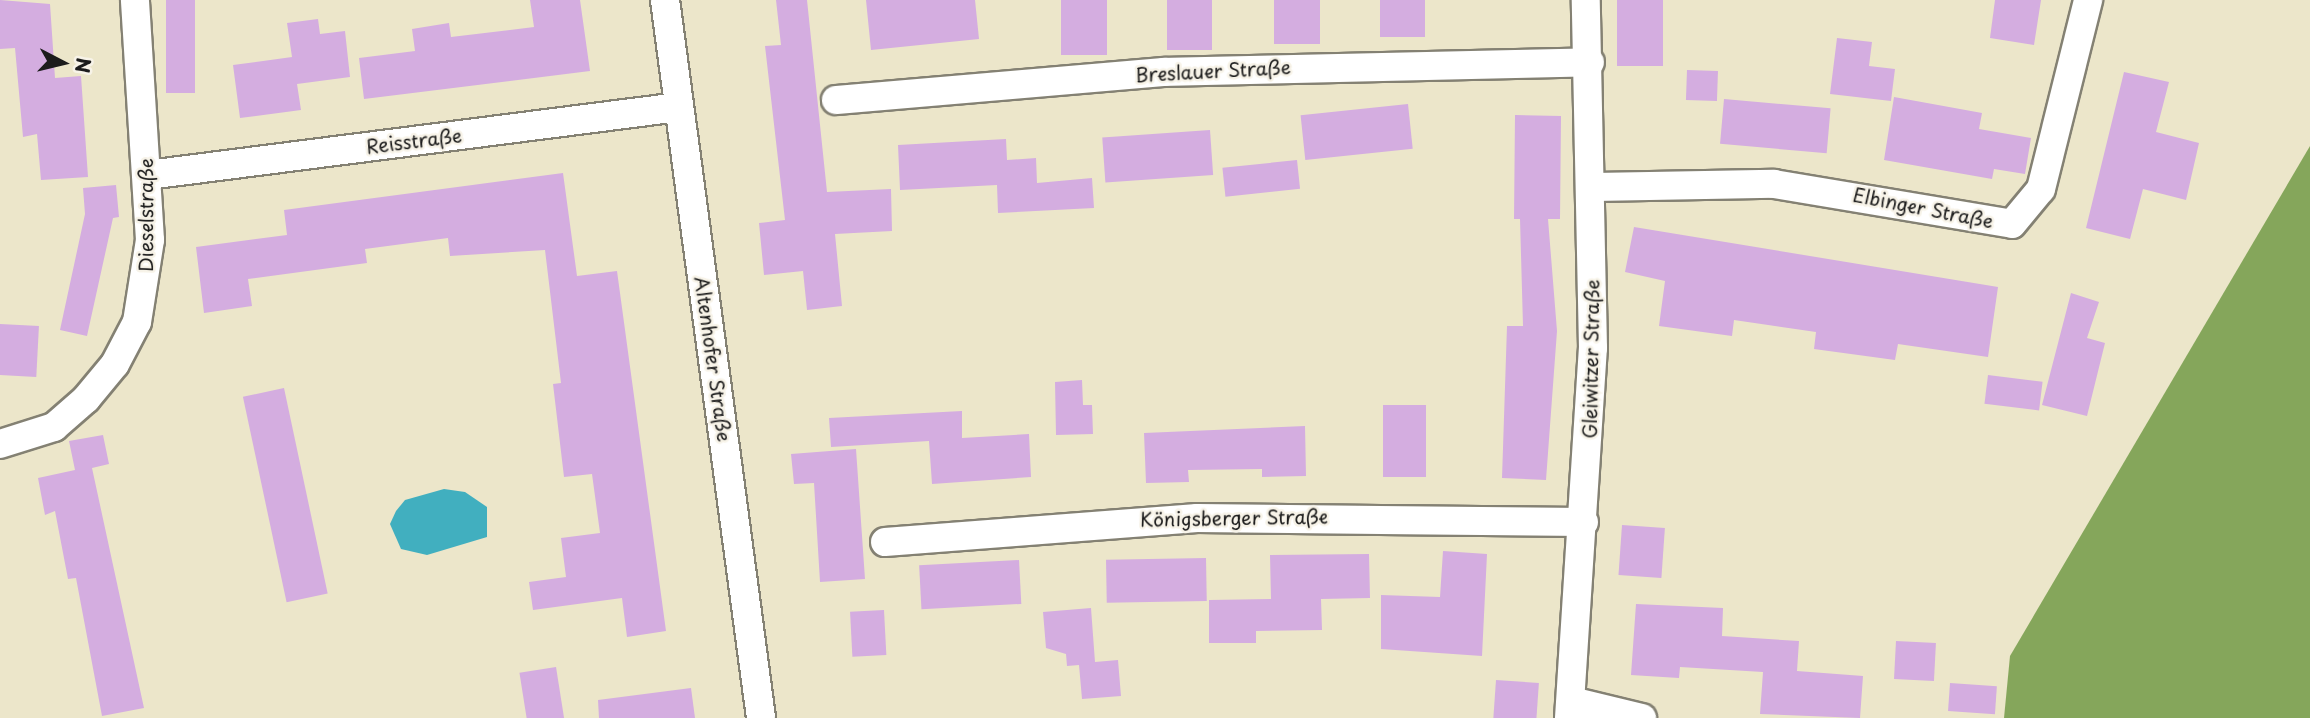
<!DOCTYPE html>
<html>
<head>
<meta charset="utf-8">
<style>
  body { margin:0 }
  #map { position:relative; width:2310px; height:718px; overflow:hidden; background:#ece6ca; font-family:"Playpen Sans",sans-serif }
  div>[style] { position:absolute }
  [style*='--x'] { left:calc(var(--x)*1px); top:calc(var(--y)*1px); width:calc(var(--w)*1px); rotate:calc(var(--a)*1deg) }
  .forest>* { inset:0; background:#85a65b }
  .water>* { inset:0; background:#41afbf }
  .building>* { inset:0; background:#d4ade0; transform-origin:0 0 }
  .roads { filter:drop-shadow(2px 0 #848173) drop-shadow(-2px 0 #848173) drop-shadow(0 2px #848173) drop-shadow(0 -2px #848173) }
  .street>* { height:28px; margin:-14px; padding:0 14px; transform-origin:14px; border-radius:14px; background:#fff }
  span { translate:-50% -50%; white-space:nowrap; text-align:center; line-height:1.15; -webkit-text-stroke:5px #f7f3e8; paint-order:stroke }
  .street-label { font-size:19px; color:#1c1c1c }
  .north { position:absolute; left:28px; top:28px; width:70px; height:70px; -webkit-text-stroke:5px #f7f3e8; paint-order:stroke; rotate:97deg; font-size:19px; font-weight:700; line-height:28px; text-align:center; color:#1c1c1c }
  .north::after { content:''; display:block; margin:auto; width:24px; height:32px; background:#1c1c1c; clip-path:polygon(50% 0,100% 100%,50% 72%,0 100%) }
</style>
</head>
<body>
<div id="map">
  <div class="forest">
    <div style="clip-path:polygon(2310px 146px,2310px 718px,2004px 718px,2010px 656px)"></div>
  </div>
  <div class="water">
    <div style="clip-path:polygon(444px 489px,465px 492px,487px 507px,487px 537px,427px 555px,401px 549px,390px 524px,396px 511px,405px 500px)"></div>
  </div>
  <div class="building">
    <div style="clip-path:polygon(0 0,50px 4px,55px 78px,81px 76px,88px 177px,41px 180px,37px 134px,23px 137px,15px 48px,0 49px)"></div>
    <div style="left:166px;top:0;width:29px;height:93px"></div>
    <div style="clip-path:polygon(530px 0,580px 0,590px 71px,364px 99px,359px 58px,415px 51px,412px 29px,449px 23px,451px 37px,534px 27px)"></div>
    <div style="clip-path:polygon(776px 0,807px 0,827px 192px,891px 189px,892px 231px,835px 234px,842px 306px,807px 310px,803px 271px,764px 275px,759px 223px,785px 220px,765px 46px,781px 45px)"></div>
    <div style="clip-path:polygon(866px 0,975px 0,979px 39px,871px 50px)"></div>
    <div style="left:1061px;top:0;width:46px;height:55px"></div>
    <div style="left:1167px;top:0;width:45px;height:50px"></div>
    <div style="left:1274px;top:0;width:46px;height:44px"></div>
    <div style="left:1380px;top:0;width:45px;height:37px"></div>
    <div style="left:1617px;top:0;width:46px;height:66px"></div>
    <div style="clip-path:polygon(1995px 0,2041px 0,2034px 45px,1990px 38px)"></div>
    <div style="clip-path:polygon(318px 19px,320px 34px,345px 31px,350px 77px,297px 84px,301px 110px,240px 118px,233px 65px,292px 57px,287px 23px)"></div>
    <div style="clip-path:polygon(1837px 38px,1872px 42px,1869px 66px,1895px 69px,1891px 101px,1830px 94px)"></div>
    <div style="left:1687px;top:70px;width:31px;height:30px;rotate:2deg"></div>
    <div style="clip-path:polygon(2124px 72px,2169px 82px,2156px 132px,2199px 143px,2186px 200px,2143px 189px,2130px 239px,2086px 228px)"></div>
    <div style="clip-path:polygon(1894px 97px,1982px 113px,1979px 129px,2031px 138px,2025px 174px,1994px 169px,1992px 179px,1884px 160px)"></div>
    <div style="left:1724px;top:99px;width:107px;height:45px;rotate:5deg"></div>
    <div style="left:1408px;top:104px;width:45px;height:108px;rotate:84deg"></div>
    <div style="clip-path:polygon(1515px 115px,1561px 116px,1560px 219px,1548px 219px,1557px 331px,1546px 480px,1502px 478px,1507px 326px,1523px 326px,1520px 219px,1514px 219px)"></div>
    <div style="left:1210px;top:130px;width:45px;height:108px;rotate:86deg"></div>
    <div style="clip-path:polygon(1006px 139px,1007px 160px,1036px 158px,1037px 183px,1092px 178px,1094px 208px,998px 213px,997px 185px,900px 190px,898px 145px)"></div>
    <div style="left:1297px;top:160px;width:29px;height:75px;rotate:84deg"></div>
    <div style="clip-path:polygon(563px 173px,577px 276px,617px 271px,666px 631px,627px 637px,622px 598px,533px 610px,529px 582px,566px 577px,561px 538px,600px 533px,592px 474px,564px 477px,553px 384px,561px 383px,545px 250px,450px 256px,448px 238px,365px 249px,367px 263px,248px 279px,252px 306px,204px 313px,196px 247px,287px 235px,284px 210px)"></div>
    <div style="clip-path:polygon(116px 185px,119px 217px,113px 218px,87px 336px,60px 330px,85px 214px,83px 188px)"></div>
    <div style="clip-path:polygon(1634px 227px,1998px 287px,1988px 357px,1898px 344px,1895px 360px,1814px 349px,1816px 332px,1734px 320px,1732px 336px,1659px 326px,1665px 281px,1625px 272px)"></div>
    <div style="clip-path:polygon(2071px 293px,2099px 302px,2087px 338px,2105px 343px,2087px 416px,2042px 405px)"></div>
    <div style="left:0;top:324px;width:39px;height:51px;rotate:3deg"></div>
    <div style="left:1988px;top:375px;width:55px;height:29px;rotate:7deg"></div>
    <div style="clip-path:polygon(1082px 380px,1083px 405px,1092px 405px,1093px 434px,1056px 435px,1055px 382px)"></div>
    <div style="left:284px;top:388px;width:210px;height:42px;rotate:78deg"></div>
    <div style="left:1383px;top:405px;width:43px;height:72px"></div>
    <div style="clip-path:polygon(962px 411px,962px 438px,1029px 434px,1031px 477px,932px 484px,929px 441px,831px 447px,829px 418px)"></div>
    <div style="clip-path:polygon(1305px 426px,1306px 476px,1262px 477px,1262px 469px,1188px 470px,1189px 482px,1146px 483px,1144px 433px)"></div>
    <div style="clip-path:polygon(103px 435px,109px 464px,92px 468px,144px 708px,102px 716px,76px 578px,68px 579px,55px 511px,45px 515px,38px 478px,75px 470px,69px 441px)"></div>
    <div style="clip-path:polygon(856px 449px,865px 579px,820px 582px,814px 483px,794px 484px,791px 454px)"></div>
    <div style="left:1622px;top:525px;width:43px;height:50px;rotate:4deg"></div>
    <div style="clip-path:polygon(1443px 551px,1487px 554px,1482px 656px,1381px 649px,1381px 595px,1440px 597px)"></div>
    <div style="clip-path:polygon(1369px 554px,1370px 598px,1321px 599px,1322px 630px,1256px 631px,1256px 643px,1209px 643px,1209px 600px,1271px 599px,1270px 555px)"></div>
    <div style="left:1206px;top:558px;width:43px;height:100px;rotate:89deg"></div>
    <div style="left:1019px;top:560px;width:44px;height:100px;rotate:87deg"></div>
    <div style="clip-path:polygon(1636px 604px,1723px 608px,1722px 636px,1799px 641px,1797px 671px,1863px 676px,1860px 718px,1760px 714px,1763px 672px,1680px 667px,1679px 678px,1631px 675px)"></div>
    <div style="clip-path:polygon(1091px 608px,1095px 662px,1118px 660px,1121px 696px,1082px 699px,1079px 665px,1067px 666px,1066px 654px,1046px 648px,1043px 612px)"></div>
    <div style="left:884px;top:610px;width:45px;height:34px;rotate:87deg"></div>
    <div style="left:1896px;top:641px;width:40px;height:38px;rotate:3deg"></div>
    <div style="left:556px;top:667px;width:52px;height:37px;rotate:81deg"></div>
    <div style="left:1496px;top:680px;width:43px;height:38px;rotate:4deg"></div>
    <div style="left:1950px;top:683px;width:47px;height:28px;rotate:4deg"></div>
    <div style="clip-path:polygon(691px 688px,695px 718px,599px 718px,598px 700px)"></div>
  </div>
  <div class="roads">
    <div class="street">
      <div style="--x:665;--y:0;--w:724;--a:82.38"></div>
      <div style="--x:836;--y:100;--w:329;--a:-4.9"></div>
      <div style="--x:1164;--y:72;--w:426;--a:-1.3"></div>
      <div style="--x:148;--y:175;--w:535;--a:-7.3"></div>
      <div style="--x:1594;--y:187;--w:180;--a:-1"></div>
      <div style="--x:1774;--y:184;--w:241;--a:9.5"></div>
      <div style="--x:2012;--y:224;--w:45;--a:-50.4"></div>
      <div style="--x:2041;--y:189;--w:195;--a:-76"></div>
      <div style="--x:0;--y:444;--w:57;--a:-17.5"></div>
      <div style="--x:54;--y:427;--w:43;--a:-41.2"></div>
      <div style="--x:86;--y:399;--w:45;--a:-50.4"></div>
      <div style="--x:115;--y:364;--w:47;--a:-62.4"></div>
      <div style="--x:137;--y:322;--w:83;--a:-81"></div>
      <div style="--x:150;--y:240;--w:240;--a:-93.6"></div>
      <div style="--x:885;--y:542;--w:313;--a:-4.4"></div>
      <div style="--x:1197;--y:518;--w:387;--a:0.6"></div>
      <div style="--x:1571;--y:701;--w:73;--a:13.5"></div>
      <div style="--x:1569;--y:718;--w:371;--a:-86.3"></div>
      <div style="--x:1593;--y:348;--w:348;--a:-91.2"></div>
    </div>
  </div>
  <div class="street-label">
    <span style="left:1213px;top:71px;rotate:-3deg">Breslauer Straße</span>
    <span style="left:414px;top:141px;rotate:-7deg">Reisstraße</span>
    <span style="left:1923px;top:208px;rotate:11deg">Elbinger Straße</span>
    <span style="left:146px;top:215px;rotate:-90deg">Dieselstraße</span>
    <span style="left:713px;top:359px;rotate:82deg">Altenhofer Straße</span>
    <span style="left:1591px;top:359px;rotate:-89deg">Gleiwitzer Straße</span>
    <span style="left:1234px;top:518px;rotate:-1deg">Königsberger Straße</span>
  </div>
  <div class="north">N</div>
</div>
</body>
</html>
